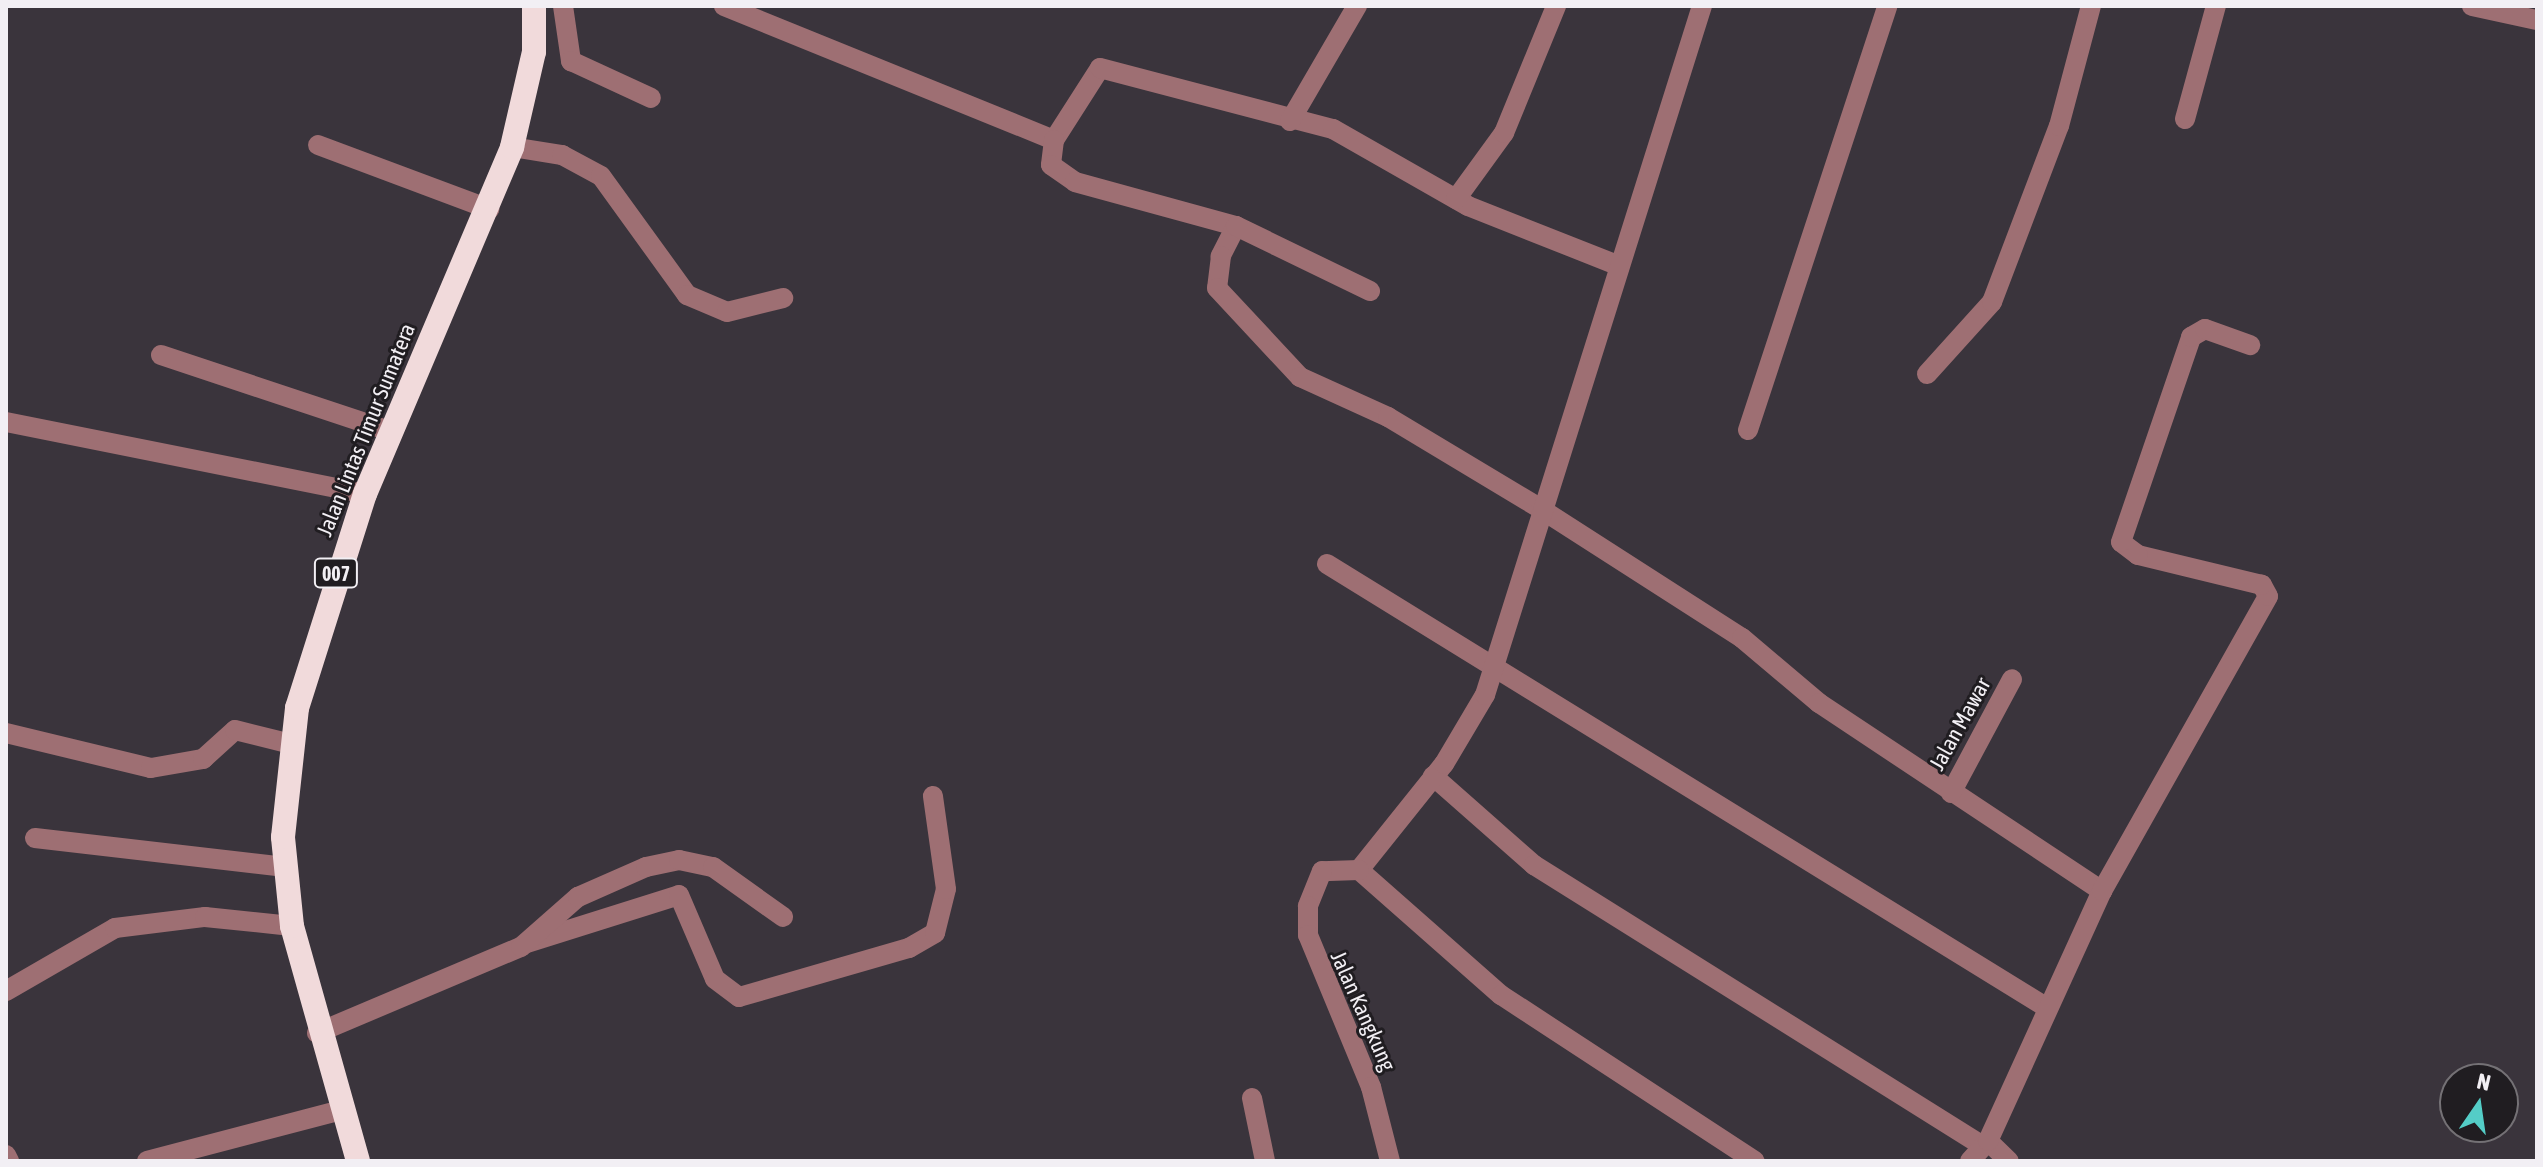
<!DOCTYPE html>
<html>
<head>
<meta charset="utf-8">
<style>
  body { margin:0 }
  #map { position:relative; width:2543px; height:1167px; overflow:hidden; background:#3a343c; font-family:"Asap Condensed",sans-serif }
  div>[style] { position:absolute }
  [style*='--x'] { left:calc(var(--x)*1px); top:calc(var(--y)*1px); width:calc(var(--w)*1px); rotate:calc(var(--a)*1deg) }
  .minor>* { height:20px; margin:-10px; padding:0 10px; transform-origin:10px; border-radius:10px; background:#9e6f73 }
  .highway>* { height:24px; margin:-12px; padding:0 12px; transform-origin:12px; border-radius:12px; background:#f1dadb }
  span { translate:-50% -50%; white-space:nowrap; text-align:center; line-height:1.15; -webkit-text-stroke:6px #201d21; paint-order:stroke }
  .shield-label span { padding:2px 6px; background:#201d21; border:2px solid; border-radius:6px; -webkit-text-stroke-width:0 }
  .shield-label { font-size:20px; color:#f2eff4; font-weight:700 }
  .street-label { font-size:22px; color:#f2eff4 }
  .frame { position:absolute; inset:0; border:8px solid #f2eff4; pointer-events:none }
  .north { position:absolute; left:2439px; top:1063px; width:80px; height:80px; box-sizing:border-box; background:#201d21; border:2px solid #747175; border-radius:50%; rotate:13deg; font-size:22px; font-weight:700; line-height:32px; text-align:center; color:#f2eff4 }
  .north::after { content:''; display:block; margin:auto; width:28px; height:36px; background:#54cdc7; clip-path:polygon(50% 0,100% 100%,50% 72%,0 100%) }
</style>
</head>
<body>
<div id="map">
  <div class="minor">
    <div style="--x:563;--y:6;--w:56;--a:81.7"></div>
    <div style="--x:571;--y:61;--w:88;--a:24.8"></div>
    <div style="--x:724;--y:6;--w:356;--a:22.1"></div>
    <div style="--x:1054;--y:140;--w:85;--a:-57.4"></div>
    <div style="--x:1100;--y:68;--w:241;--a:14.7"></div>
    <div style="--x:1333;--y:129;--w:155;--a:29.7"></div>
    <div style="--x:1468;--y:206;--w:160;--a:21.6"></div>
    <div style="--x:2472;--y:6;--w:66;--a:12.2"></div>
    <div style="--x:2185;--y:119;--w:117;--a:-74.7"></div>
    <div style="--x:1290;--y:121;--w:133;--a:-59.8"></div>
    <div style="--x:1054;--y:140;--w:25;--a:97"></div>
    <div style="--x:1051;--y:165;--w:29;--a:35"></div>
    <div style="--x:1075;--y:182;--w:167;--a:15.3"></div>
    <div style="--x:1236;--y:226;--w:34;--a:117"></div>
    <div style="--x:1221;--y:256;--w:32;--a:97"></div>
    <div style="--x:1217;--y:288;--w:122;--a:47"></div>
    <div style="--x:1300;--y:377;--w:97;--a:24.4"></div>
    <div style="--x:1388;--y:417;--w:179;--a:31"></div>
    <div style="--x:1541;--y:509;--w:239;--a:32.7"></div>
    <div style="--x:1742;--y:638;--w:101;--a:40.2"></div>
    <div style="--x:1819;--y:703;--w:340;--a:33.6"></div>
    <div style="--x:318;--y:145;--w:183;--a:20.5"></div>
    <div style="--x:512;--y:147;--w:51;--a:9.1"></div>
    <div style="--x:562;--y:155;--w:44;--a:28.3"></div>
    <div style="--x:601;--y:176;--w:147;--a:54.1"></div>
    <div style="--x:687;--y:295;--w:43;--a:23"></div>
    <div style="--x:727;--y:312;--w:58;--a:-14"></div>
    <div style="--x:1456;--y:199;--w:82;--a:-54"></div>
    <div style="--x:1504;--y:133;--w:137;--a:-67.7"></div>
    <div style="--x:1236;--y:226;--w:149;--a:25.9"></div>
    <div style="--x:161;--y:355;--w:240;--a:18.4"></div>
    <div style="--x:1927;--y:374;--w:97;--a:-47.9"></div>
    <div style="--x:1992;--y:302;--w:188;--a:-69.2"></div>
    <div style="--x:2059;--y:126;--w:124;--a:-75.1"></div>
    <div style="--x:6;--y:422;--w:366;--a:11.3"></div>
    <div style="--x:1748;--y:430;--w:446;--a:-71.8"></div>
    <div style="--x:1327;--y:564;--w:842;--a:31.65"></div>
    <div style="--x:6;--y:733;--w:149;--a:13.6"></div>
    <div style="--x:151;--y:768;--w:53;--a:-9.8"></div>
    <div style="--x:203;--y:759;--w:43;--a:-42.2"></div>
    <div style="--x:235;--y:730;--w:58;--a:14"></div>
    <div style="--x:1433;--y:776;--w:135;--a:41.4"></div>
    <div style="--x:1534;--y:865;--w:530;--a:32.04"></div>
    <div style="--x:1951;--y:793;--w:129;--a:-61.8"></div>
    <div style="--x:35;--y:838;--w:252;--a:6.6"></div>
    <div style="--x:1359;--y:870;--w:136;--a:-51.3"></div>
    <div style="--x:1444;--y:764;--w:80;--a:-59.3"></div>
    <div style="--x:1485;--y:695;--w:722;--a:-72.52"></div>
    <div style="--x:1359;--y:870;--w:189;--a:41.4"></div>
    <div style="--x:1501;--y:995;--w:303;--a:33.2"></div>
    <div style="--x:1359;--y:870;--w:37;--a:178"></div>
    <div style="--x:1322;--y:871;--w:38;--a:112"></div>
    <div style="--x:1308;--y:906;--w:29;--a:90"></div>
    <div style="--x:1308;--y:935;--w:165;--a:67.5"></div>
    <div style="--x:1371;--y:1087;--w:76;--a:75.6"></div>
    <div style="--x:527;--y:943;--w:159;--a:-17.5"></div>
    <div style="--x:679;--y:895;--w:91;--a:66.8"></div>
    <div style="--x:715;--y:979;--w:30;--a:37"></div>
    <div style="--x:739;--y:997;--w:177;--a:-16.1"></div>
    <div style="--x:909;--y:948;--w:30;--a:-30"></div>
    <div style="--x:935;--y:933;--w:45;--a:-76"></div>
    <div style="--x:946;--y:889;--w:94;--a:-98"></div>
    <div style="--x:6;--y:991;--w:126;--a:-30"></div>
    <div style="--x:115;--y:928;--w:91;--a:-7"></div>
    <div style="--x:205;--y:917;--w:87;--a:5.9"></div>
    <div style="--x:317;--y:1033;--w:221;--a:-22.9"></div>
    <div style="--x:521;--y:947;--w:76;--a:-41.3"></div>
    <div style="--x:578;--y:897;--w:74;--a:-23.8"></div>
    <div style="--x:646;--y:867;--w:34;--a:-12"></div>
    <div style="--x:679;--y:860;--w:35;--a:12"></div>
    <div style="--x:713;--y:867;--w:86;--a:35.5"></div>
    <div style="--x:1252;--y:1098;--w:64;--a:78.3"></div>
    <div style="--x:1988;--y:1141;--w:29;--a:44"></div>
    <div style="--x:6;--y:1155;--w:7;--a:63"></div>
    <div style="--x:147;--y:1161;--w:202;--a:-14.7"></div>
    <div style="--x:1970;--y:1161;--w:27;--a:-48"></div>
    <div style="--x:1988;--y:1141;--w:275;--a:-65.5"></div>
    <div style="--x:2102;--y:891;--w:338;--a:-60.6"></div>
    <div style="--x:2268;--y:596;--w:13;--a:-119"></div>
    <div style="--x:2262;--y:585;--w:128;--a:-166.4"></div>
    <div style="--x:2138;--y:555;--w:21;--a:-143"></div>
    <div style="--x:2121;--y:542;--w:217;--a:-71.1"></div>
    <div style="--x:2191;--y:337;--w:16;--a:-30"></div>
    <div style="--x:2205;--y:329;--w:48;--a:19.6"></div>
  </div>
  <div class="highway">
    <div style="--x:358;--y:1161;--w:244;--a:-105.7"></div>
    <div style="--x:292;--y:926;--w:89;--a:-95.8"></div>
    <div style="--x:283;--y:837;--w:130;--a:-83.8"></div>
    <div style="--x:297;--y:708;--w:225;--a:-72.4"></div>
    <div style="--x:365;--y:494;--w:377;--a:-67"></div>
    <div style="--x:512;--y:147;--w:98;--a:-77"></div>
    <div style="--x:534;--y:52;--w:46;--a:-90"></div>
  </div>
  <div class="shield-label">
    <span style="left:336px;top:573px">007</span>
  </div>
  <div class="street-label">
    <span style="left:366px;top:430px;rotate:-68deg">Jalan Lintas Timur Sumatera</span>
    <span style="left:1960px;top:724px;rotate:-61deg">Jalan Mawar</span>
    <span style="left:1363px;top:1011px;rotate:66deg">Jalan Kangkung</span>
  </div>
  <div class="frame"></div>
  <div class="north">N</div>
</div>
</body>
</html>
